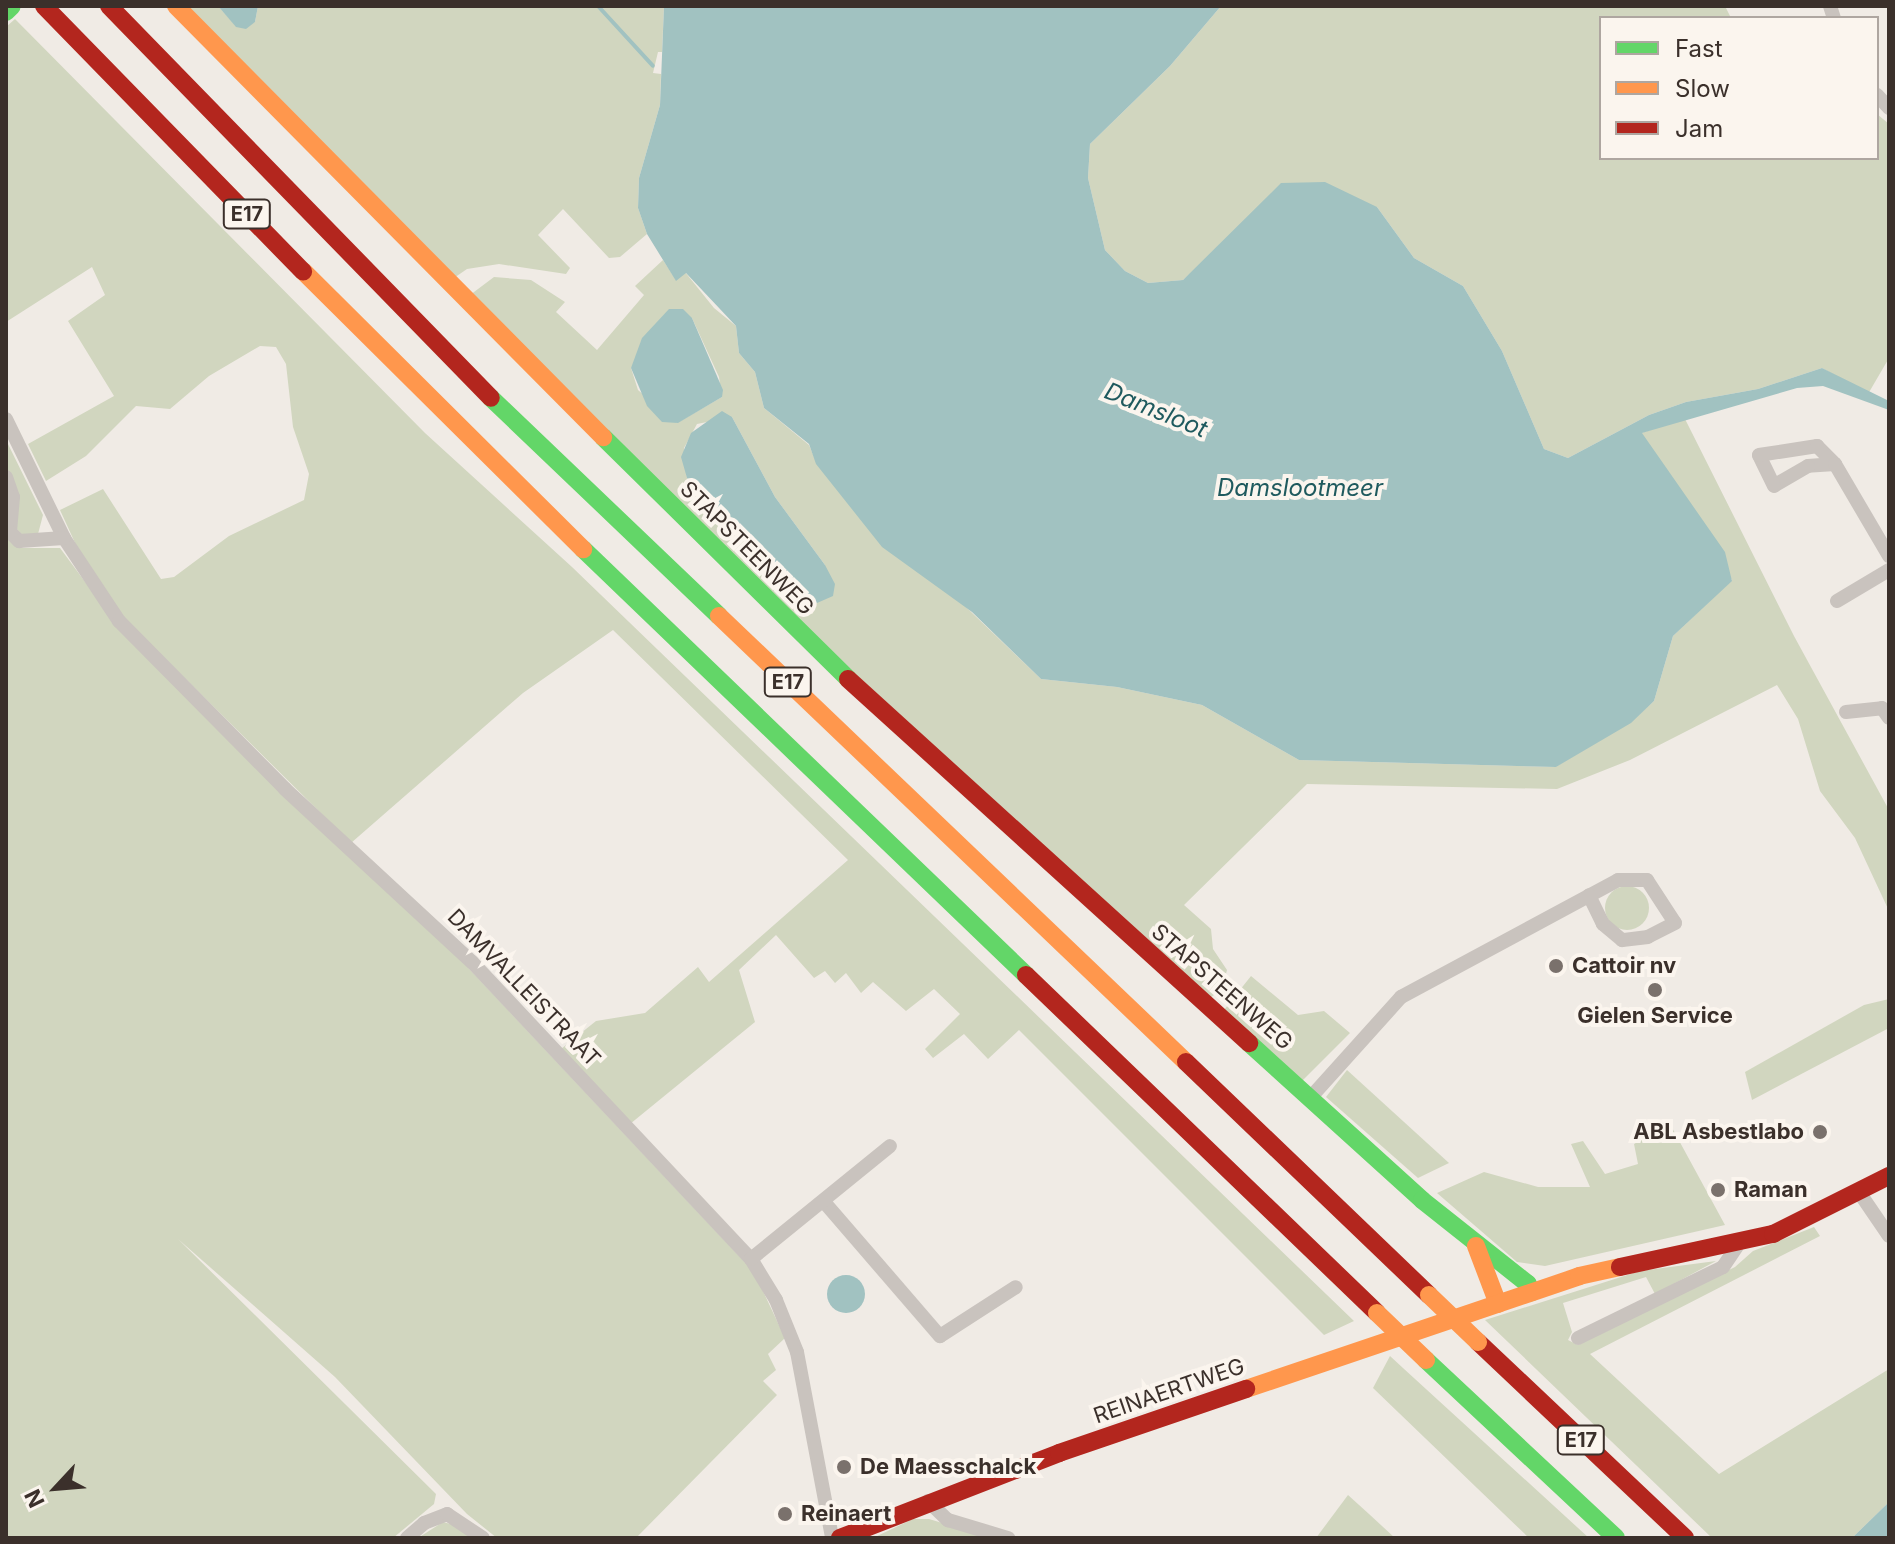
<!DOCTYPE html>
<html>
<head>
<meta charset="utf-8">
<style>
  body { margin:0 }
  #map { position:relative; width:1895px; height:1544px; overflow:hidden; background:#f0ebe5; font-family:Inter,sans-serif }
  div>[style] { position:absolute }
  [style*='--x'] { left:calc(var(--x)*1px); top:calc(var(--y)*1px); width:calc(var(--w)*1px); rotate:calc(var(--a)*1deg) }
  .green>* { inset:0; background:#d1d6bf }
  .round { border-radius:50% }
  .water>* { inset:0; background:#a1c2c1 }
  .stream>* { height:4px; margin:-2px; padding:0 2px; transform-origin:2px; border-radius:2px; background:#a1c2c1 }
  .street>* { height:14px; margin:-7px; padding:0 7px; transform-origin:7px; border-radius:7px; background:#c9c3be }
  .fast>* { height:18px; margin:-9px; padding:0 9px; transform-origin:9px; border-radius:9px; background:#63d668 }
  .slow>* { height:18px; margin:-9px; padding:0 9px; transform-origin:9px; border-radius:9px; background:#ff974d }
  .jam>* { height:18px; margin:-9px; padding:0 9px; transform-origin:9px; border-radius:9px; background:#b3261e }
  .slow-bridge>* { height:18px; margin:-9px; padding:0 9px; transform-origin:9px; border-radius:9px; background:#ff974d }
  .dots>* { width:22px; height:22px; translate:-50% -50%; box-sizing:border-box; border:4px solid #fbf5ee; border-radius:50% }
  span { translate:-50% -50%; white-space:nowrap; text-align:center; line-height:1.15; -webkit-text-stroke:8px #fbf5ee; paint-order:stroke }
  .shield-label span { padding:2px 6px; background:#fbf5ee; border:2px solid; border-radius:6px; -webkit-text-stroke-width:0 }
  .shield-label { font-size:20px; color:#3b302b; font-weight:700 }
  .street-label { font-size:22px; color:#3b302b }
  .poi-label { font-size:22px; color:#3b302b; font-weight:700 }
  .left { translate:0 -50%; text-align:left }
  .right { translate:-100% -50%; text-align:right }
  .water-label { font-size:24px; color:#1f5a5e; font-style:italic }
  .frame { position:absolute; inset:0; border:8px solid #3b302b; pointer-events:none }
  .legend { position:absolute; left:1599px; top:16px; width:280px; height:144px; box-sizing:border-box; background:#fbf5ee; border:2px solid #aea6a0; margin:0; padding:10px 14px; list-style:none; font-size:24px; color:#3b302b }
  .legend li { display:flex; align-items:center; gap:16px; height:40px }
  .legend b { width:40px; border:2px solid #aea6a0 }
  .north { position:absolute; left:16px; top:1448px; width:80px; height:80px; -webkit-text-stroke:6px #fbf5ee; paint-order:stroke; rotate:244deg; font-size:22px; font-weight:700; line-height:32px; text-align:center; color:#3b302b }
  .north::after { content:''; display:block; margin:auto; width:28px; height:36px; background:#3b302b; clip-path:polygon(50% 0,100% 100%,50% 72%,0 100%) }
</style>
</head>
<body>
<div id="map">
  <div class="green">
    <div style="clip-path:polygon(185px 6px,218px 6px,236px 26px,255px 22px,258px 6px,664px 6px,662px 52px,658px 52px,653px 73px,661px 74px,660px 105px,639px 178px,638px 208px,647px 234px,620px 257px,609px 258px,563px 209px,538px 235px,570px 268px,566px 274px,499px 264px,467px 269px,451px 280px)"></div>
    <div style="clip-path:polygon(1221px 6px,1725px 6px,1731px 18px,1601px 18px,1601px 158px,1877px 158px,1877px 114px,1889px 124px,1889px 358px,1868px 394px,1822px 368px,1758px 389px,1686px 402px,1649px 415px,1568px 458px,1544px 449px,1502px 351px,1463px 286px,1414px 258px,1377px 207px,1210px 256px,1183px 280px,1148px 283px,1125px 271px,1105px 250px,1088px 178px,1090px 144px,1170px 66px)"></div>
    <div style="clip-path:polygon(15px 19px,425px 433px,572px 567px,1354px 1321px,1324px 1335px,1019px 1030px,988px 1059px,964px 1034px,933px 1058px,925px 1049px,960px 1014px,934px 989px,906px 1011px,873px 982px,861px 993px,846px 973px,835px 983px,825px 971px,814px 978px,776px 935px,739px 970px,755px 1022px,630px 1124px,561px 1049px,596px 1021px,645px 1013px,698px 967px,709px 982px,848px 860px,613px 630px,523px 693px,351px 843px,125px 619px,87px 569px,60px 510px,103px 489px,161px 579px,174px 577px,229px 536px,304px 500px,309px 474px,293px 427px,286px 364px,276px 347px,260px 346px,209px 376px,170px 409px,136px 406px,86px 456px,46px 481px,28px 444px,114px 396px,68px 321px,105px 295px,92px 267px,6px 322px,6px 27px)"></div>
    <div style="clip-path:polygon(evenodd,663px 260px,676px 280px,685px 272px,714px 308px,736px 326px,739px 353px,755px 372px,764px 408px,809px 445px,817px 464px,1041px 679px,1117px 687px,1202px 705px,1299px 760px,1555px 767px,1631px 722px,1654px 701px,1673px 636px,1732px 580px,1641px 433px,1685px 419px,1794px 636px,1889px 810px,1889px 911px,1855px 838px,1820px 791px,1798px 719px,1777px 685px,1630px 760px,1557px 789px,1307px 784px,1184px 905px,1211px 929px,1213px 949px,1227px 970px,1222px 989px,1210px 998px,795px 619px,470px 295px,494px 277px,531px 280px,565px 302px,556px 312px,597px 350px,644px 295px,635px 286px,663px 260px,692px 318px,719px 377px,722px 397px,677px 423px,638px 390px,631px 368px,692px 318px,663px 260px,732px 417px,775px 497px,825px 565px,780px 579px,687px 478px,684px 448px,697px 424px,732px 417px)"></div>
    <div style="clip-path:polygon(6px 440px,43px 515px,38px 534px,24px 537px,14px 526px,17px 491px,6px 468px)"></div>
    <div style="clip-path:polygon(6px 538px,20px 548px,60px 548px,126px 637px,458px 957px,754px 1272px,785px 1338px,768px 1354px,776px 1370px,763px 1381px,777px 1395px,636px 1538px,497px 1538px,467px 1514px,335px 1377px,178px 1239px,436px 1494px,434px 1504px,393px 1538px,6px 1538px)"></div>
    <div class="round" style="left:1605px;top:886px;width:44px;height:44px"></div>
    <div style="clip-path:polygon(1251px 976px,1298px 1015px,1324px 1011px,1350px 1033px,1302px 1081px,1224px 1010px)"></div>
    <div style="clip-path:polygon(1889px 999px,1889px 1028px,1752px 1100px,1745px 1072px,1864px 1005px)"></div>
    <div style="clip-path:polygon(1347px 1070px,1449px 1163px,1418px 1178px,1326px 1097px)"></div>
    <div style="clip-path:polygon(1670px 1124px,1725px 1225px,1545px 1266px,1517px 1262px,1437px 1193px,1484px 1172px,1538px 1187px,1590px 1187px,1571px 1144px,1583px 1141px,1605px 1174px,1638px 1164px,1634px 1144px)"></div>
    <div style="clip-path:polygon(1814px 1227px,1820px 1236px,1590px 1354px,1719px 1474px,1889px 1369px,1889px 1502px,1852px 1538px,1712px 1538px,1485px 1320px,1640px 1271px,1716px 1261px,1655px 1294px,1646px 1277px,1563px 1303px,1572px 1332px,1568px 1340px,1578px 1345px,1735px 1267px,1753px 1251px)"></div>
    <div style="clip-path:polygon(1390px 1356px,1403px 1368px,1589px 1538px,1529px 1538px,1373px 1388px)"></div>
    <div style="clip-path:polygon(1348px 1495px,1369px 1514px,1395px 1538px,1316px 1538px)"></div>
    <div style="clip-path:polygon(913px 1519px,929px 1519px,992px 1538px,873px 1538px)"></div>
    <div style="clip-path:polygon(443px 1522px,458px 1526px,470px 1538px,418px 1538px)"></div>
  </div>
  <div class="water">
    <div style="clip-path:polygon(218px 6px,258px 6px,255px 22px,246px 29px,236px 27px)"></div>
    <div style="clip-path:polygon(664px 6px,1221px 6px,1170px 66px,1090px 144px,1088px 178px,1105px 250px,1125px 271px,1148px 283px,1183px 280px,1281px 183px,1325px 182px,1377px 207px,1414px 258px,1463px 286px,1502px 351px,1544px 449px,1568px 458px,1649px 415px,1686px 402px,1758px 389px,1822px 368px,1889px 401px,1889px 410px,1823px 386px,1797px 388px,1642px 433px,1725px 552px,1732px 581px,1673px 636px,1654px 701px,1631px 723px,1556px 767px,1299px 760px,1202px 705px,1117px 687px,1041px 679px,972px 612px,882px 547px,816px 464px,809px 444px,764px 408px,755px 372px,739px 353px,736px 326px,686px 273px,676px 281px,647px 234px,638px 208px,639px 178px,660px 105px)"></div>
    <div style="clip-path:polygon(669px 309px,683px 309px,692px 318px,723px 390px,722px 397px,678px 423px,662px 422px,647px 406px,631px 368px,642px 338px)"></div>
    <div style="clip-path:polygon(722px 411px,732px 417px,775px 497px,825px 565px,835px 584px,833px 596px,817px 603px,794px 595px,687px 478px,681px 457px,691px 433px)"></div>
    <div class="round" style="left:827px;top:1275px;width:38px;height:38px"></div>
    <div style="clip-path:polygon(1889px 1502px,1889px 1538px,1852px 1538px)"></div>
  </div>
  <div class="stream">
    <div style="--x:598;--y:6;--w:81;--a:47.5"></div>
  </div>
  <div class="street">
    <div style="--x:1830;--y:6;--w:13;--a:72"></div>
    <div style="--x:1877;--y:95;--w:18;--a:47"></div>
    <div style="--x:6;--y:419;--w:132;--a:64"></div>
    <div style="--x:64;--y:538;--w:100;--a:56.5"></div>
    <div style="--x:119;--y:621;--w:236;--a:45.3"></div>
    <div style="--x:285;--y:789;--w:255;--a:42.8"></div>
    <div style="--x:472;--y:962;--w:407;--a:46.8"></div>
    <div style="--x:751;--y:1259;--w:48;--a:58.6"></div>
    <div style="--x:776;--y:1300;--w:56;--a:68"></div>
    <div style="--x:797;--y:1352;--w:189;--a:79.3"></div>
    <div style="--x:1835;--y:464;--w:27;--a:176"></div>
    <div style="--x:1808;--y:466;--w:39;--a:150"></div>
    <div style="--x:1774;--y:486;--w:34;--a:-116"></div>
    <div style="--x:1759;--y:455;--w:59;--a:-8.8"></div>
    <div style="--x:1817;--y:446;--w:25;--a:45"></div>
    <div style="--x:1835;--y:464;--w:107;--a:59.6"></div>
    <div style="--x:6;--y:477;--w:21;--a:71"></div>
    <div style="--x:13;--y:497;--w:35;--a:95"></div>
    <div style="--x:10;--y:532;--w:13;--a:45"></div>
    <div style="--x:19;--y:541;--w:45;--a:-3.8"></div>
    <div style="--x:1837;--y:601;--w:61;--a:-30.8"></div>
    <div style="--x:1846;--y:712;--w:36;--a:-6"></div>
    <div style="--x:1882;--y:708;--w:12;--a:55"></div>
    <div style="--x:1311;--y:1097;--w:135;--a:-48"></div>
    <div style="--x:1401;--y:997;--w:247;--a:-28.3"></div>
    <div style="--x:1618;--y:880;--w:29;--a:0"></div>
    <div style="--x:1647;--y:880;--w:51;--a:56.9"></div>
    <div style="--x:1675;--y:923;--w:30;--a:153"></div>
    <div style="--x:1648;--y:937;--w:26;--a:173"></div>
    <div style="--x:1622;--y:940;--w:25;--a:-140"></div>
    <div style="--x:1603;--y:924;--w:32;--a:-116"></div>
    <div style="--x:1859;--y:1192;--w:53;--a:55.7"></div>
    <div style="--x:825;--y:1203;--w:176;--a:49.2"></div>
    <div style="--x:940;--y:1336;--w:90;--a:-32.8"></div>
    <div style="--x:751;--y:1259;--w:179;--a:-39.1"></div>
    <div style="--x:1578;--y:1338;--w:161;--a:-26.1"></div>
    <div style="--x:1723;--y:1267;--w:25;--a:-56"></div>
    <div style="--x:928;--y:1501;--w:28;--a:44"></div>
    <div style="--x:948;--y:1520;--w:63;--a:16.7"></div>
    <div style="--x:407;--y:1538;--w:23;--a:-41"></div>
    <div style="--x:424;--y:1523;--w:25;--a:-21"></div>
    <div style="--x:447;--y:1514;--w:43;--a:33.7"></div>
  </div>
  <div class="fast">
    <div style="--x:6;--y:12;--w:8;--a:-45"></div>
    <div style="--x:491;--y:398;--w:315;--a:43.7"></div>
    <div style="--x:603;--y:437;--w:344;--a:44.6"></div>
    <div style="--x:583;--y:549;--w:615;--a:43.88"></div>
    <div style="--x:1249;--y:1043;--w:234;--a:42.2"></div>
    <div style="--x:1422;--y:1200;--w:135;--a:38.4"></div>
    <div style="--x:1528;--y:1284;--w:9;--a:72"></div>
    <div style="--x:1426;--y:1360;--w:260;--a:43.1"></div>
  </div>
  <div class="slow">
    <div style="--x:176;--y:6;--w:607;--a:45.27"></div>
    <div style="--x:303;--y:271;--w:395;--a:44.8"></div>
    <div style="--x:719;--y:616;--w:646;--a:43.68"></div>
    <div style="--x:1476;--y:1246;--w:62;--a:69.2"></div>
    <div style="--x:1246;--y:1389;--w:352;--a:-18.7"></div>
    <div style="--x:1579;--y:1276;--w:42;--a:-12.4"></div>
  </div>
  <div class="jam">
    <div style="--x:44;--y:6;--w:371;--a:45.7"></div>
    <div style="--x:109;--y:6;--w:547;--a:45.74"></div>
    <div style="--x:848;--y:679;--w:542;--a:42.23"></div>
    <div style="--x:1026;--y:975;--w:487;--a:43.9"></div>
    <div style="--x:1186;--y:1062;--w:337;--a:43.8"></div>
    <div style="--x:1620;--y:1267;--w:157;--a:-12.2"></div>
    <div style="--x:1773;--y:1234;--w:130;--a:-26.6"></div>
    <div style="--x:1478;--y:1342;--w:285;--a:43.4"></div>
    <div style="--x:840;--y:1538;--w:235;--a:-21.2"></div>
    <div style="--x:1059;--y:1453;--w:198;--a:-18.9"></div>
  </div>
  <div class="slow-bridge">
    <div style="--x:1429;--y:1295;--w:68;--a:43.8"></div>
    <div style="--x:1377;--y:1313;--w:68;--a:43.8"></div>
  </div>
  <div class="dots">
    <div style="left:1556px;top:966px;background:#7a716c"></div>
    <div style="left:1655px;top:990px;background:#7a716c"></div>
    <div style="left:1820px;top:1132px;background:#7a716c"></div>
    <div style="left:1718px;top:1190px;background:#7a716c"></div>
    <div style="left:844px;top:1467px;background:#7a716c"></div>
    <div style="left:785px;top:1514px;background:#7a716c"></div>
  </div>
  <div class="shield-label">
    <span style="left:247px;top:214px">E17</span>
    <span style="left:788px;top:682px">E17</span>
    <span style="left:1581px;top:1440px">E17</span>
  </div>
  <div class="street-label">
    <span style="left:747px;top:548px;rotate:45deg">STAPSTEENWEG</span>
    <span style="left:1222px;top:987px;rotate:41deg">STAPSTEENWEG</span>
    <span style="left:524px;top:988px;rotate:46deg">DAMVALLEISTRAAT</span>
    <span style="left:1169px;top:1391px;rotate:-19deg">REINAERTWEG</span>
  </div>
  <div class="poi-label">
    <span class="left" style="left:1572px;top:966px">Cattoir nv</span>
    <span style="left:1655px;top:1016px">Gielen Service</span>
    <span class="right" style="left:1804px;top:1132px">ABL Asbestlabo</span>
    <span class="left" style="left:1734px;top:1190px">Raman</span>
    <span class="left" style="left:860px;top:1467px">De Maesschalck</span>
    <span class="left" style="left:801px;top:1514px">Reinaert</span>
  </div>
  <div class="water-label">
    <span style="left:1156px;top:410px;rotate:22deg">Damsloot</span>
    <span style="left:1300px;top:488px">Damslootmeer</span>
  </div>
  <div class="frame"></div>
  <ul class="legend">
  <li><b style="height:10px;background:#63d668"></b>Fast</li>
  <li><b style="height:10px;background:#ff974d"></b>Slow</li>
  <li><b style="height:10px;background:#b3261e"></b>Jam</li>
  </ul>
  <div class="north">N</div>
</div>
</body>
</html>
